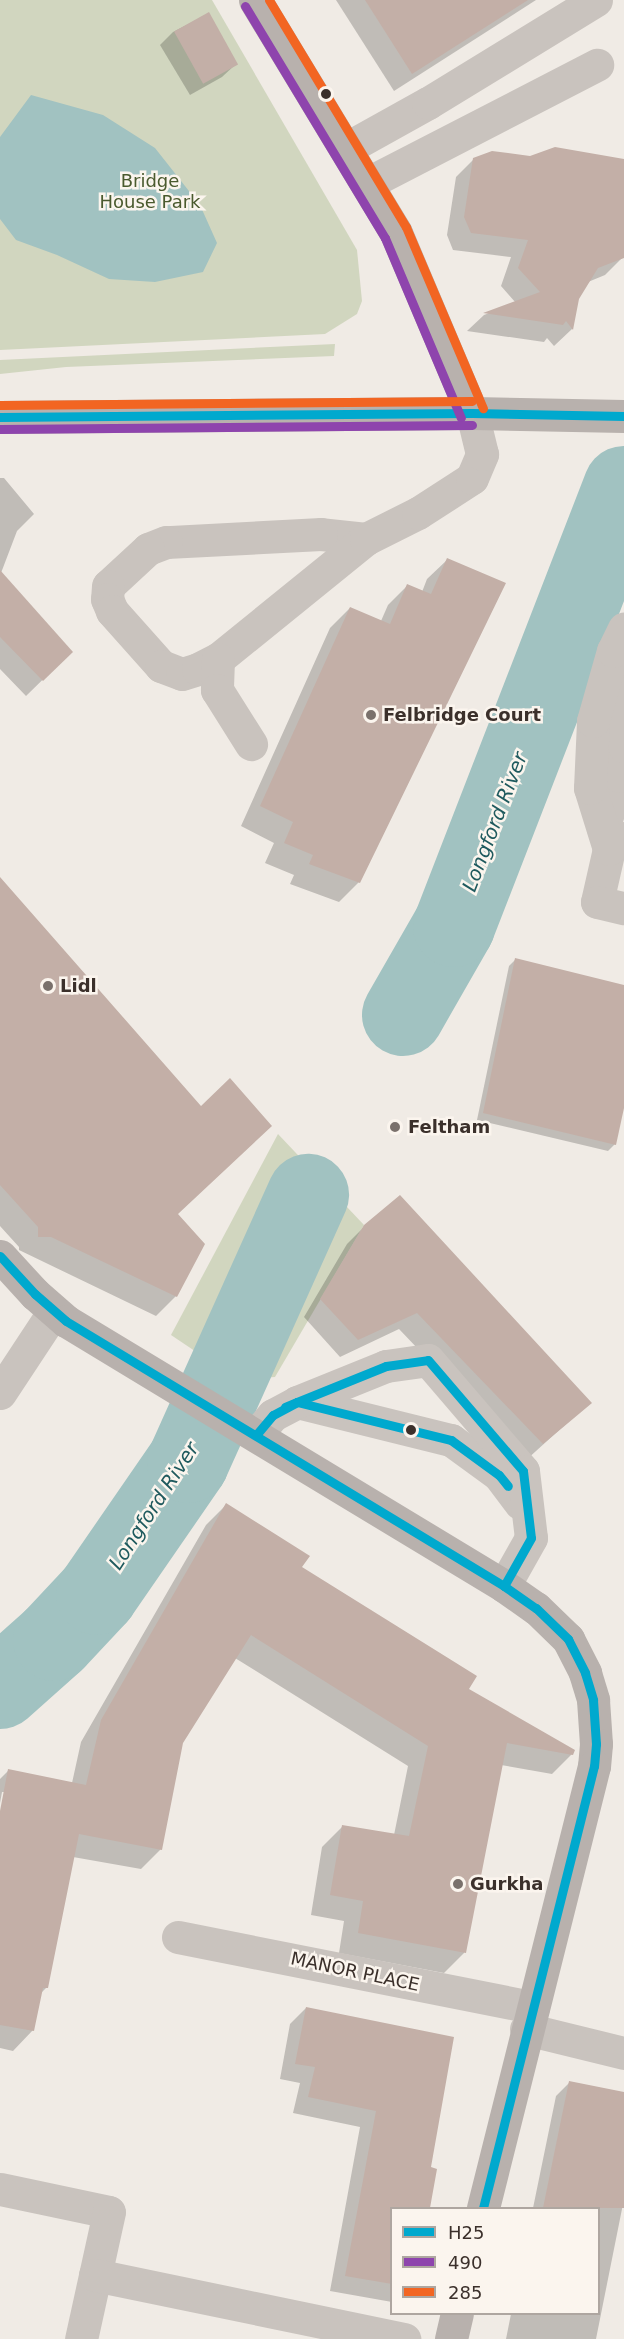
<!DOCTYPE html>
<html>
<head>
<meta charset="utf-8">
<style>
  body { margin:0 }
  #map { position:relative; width:624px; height:2339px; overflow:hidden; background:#f0ebe5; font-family:"DejaVu Sans",sans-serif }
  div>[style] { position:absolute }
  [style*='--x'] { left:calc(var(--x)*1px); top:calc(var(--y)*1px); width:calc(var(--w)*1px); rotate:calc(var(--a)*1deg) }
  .green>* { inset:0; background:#d1d6bf }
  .water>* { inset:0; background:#a1c2c1 }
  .shadow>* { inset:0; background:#0003 }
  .river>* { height:82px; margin:-41px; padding:0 41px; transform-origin:41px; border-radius:41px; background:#a1c2c1 }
  .building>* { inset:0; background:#c3afa7; transform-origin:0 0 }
  .minor>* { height:33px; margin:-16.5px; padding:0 16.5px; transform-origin:16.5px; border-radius:16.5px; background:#c9c3be }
  .major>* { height:33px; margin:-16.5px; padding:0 16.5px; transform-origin:16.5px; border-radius:16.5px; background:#b8b1ad }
  .bus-1>* { height:9px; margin:-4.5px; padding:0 4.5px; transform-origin:4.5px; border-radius:4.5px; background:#00a9ce }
  .bus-2>* { height:9px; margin:-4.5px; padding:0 4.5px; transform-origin:4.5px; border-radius:4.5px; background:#8e44ad }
  .bus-3>* { height:9px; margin:-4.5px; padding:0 4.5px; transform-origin:4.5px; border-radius:4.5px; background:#f26522 }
  .dots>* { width:16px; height:16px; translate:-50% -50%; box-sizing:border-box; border:3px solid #fbf5ee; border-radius:50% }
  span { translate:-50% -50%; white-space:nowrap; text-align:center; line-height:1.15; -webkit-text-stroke:5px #fbf5ee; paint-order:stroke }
  .park-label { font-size:18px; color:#4a5a2e }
  .poi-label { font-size:18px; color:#3b302b; font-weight:700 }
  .left { translate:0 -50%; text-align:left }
  .street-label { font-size:18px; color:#3b302b }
  .water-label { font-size:20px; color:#1f5a5e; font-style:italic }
  .legend { position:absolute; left:390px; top:2207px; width:210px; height:108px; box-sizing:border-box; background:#fbf5ee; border:2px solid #aea6a0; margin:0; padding:8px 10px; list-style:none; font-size:18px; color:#3b302b }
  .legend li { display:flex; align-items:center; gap:12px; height:30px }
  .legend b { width:30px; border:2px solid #aea6a0 }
</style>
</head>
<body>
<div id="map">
  <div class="green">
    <div style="clip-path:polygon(0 0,212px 0,357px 250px,362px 301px,357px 314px,325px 334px,0 350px)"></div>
    <div style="clip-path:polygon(335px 344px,334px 356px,66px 367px,0 374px,0 360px)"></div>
    <div style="clip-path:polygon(278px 1134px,364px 1225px,275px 1377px,238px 1380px,171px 1335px)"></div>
  </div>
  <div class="water">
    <div style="clip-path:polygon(31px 95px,103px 115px,155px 148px,200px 205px,217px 243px,203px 272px,155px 282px,109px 279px,57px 255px,16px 240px,0 219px,0 137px)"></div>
  </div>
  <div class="shadow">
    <div style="clip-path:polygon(336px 0,536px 0,394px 91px)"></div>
    <div style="clip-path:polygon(208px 14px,236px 64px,222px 77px,190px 95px,160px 45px,173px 32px)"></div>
    <div style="clip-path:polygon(530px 158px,624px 161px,624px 256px,605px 275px,588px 282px,578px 298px,572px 329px,554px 346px,547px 338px,544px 342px,467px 331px,484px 315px,516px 303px,501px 286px,511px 257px,453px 250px,447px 235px,456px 177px,474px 159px)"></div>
    <div style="clip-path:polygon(0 478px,4px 478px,34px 514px,17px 531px,1px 573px,71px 652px,26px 696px,0 669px)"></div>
    <div style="clip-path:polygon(447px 560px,359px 882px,339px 902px,290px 884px,294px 875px,265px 863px,274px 843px,241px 826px,330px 628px,350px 608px,381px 621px,388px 605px,408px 585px,422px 592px,427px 579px)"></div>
    <div style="clip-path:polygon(0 879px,201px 1108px,177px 1214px,203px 1244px,176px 1296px,156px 1316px,19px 1250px,19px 1247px,0 1226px)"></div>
    <div style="clip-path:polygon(516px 959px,624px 987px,624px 1101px,615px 1144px,608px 1151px,477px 1120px,509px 966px)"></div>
    <div style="clip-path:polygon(365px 1226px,589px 1403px,525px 1461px,399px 1329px,340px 1357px,304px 1317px,347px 1244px)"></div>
    <div style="clip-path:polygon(226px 1505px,300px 1568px,467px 1689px,572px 1754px,552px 1774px,501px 1765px,464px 1953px,444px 1973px,339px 1953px,344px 1921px,311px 1915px,322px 1847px,342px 1827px,394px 1835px,408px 1766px,235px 1658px,182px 1742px,161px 1849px,141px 1869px,73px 1857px,47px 1987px,41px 1993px,33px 2030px,13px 2051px,0 2048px,0 1820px,5px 1792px,2px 1792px,0 1803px,0 1779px,8px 1771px,72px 1783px,81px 1742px,206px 1525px)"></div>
    <div style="clip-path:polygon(306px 2008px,429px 2169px,435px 2170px,429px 2208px,392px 2208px,392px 2302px,330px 2291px,360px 2127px,293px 2113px,300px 2083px,280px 2079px,290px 2024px)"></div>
    <div style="clip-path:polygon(570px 2082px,624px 2094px,624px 2199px,596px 2339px,506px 2339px,511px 2314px,598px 2314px,598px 2208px,533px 2208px,556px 2096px)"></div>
  </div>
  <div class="river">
    <div style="--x:403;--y:1015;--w:103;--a:-60.2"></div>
    <div style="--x:454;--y:926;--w:471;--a:-68.8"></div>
    <div style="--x:0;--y:1688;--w:72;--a:-41.6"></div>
    <div style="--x:54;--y:1640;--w:63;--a:-46.9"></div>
    <div style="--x:97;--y:1594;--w:160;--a:-55.4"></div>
    <div style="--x:188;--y:1462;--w:293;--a:-65.8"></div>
  </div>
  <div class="building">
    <div style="clip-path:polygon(365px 0,528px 0,412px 74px)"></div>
    <div style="left:209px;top:12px;width:60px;height:40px;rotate:61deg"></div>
    <div style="clip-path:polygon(555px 147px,624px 159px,624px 258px,598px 268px,579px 299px,573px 330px,566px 321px,563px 325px,483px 313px,540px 292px,518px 268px,528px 240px,471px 233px,464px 217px,473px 158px,492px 151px,530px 156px)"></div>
    <div style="clip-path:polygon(447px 558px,506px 583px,360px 883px,309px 864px,313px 855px,284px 843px,293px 822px,260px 806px,350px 607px,390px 624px,407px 584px,431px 594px)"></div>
    <div style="clip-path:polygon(0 570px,73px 652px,43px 681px,0 637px)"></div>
    <div style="clip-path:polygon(0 877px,201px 1106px,230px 1078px,272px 1126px,178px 1214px,205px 1244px,177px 1297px,51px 1237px,38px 1237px,38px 1227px,0 1185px)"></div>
    <div style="clip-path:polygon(515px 958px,624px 985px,624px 1108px,616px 1145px,483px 1113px)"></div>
    <div style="clip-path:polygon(400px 1195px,592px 1403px,543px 1444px,417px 1313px,358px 1340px,320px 1299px,364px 1225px)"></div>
    <div style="clip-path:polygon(226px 1503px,310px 1556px,302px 1567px,477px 1676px,469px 1689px,575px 1750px,573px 1755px,507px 1743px,466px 1953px,358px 1933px,363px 1901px,330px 1895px,342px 1825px,409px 1836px,428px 1746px,251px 1635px,183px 1743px,162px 1850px,79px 1834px,48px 1988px,43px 1988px,34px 2031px,0 2025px,0 1811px,8px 1769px,86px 1785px,101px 1720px)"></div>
    <div style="clip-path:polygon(306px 2007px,454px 2037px,431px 2167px,437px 2169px,430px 2208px,392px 2208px,392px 2284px,345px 2276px,376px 2111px,308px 2097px,315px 2067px,295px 2064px)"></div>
    <div style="clip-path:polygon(569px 2081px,624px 2092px,624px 2208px,543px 2208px)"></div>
  </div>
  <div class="minor">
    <div style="--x:347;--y:148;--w:93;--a:-29.1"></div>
    <div style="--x:428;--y:103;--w:197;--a:-31.5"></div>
    <div style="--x:368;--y:183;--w:258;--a:-27.3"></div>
    <div style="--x:366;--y:539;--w:45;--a:-173.7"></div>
    <div style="--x:321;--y:534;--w:155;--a:177"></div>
    <div style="--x:166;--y:542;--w:19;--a:159"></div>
    <div style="--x:148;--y:549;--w:54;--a:137.2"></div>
    <div style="--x:108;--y:586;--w:13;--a:94"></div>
    <div style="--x:107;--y:599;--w:13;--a:67"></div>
    <div style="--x:112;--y:611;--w:74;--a:48.3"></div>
    <div style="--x:161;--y:666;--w:22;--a:21"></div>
    <div style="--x:182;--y:674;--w:17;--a:-17"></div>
    <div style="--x:198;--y:669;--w:22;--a:-27"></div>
    <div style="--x:218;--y:659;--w:191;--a:-39"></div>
    <div style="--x:366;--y:539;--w:58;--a:-26.6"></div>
    <div style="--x:418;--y:513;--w:64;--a:-32.9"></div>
    <div style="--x:472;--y:478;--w:26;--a:-67"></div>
    <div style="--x:482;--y:454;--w:42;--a:-103.7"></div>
    <div style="--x:218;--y:659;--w:31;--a:92"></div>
    <div style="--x:217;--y:690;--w:64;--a:57.8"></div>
    <div style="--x:603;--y:828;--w:55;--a:-71.9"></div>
    <div style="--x:620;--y:776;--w:30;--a:-82"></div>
    <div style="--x:624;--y:746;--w:75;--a:-100.7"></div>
    <div style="--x:624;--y:838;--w:19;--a:144"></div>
    <div style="--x:609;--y:849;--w:54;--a:102.8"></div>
    <div style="--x:597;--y:902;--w:28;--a:13"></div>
    <div style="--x:609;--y:849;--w:64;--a:-107.3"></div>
    <div style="--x:590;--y:788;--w:67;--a:-87.4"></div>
    <div style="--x:593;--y:721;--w:73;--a:-74.1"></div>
    <div style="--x:613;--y:651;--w:25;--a:-64"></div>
    <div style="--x:0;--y:1393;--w:98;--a:-56.6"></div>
    <div style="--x:297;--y:1402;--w:159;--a:13.9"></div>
    <div style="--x:451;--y:1440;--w:59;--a:36.1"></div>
    <div style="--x:499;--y:1475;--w:35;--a:53"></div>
    <div style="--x:256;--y:1435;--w:26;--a:-50"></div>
    <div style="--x:273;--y:1415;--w:27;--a:-28"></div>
    <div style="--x:297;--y:1402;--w:96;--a:-22"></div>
    <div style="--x:386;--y:1366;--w:42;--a:-8.1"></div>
    <div style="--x:428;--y:1360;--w:146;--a:49.4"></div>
    <div style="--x:523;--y:1471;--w:67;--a:83.2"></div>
    <div style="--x:531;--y:1538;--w:55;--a:119.4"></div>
    <div style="--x:178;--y:1937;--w:362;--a:11.2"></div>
    <div style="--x:526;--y:2029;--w:101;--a:13.8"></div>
    <div style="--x:0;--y:2189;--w:111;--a:11.9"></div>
    <div style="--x:109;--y:2212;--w:130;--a:102.4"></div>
    <div style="--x:95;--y:2275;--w:316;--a:11.7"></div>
  </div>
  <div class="major">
    <div style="--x:255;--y:0;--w:272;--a:58.8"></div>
    <div style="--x:396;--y:233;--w:195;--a:67.1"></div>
    <div style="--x:0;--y:417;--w:472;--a:-0.5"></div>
    <div style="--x:472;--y:413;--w:152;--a:1.1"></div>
    <div style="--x:0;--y:1256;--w:52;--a:47.4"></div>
    <div style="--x:35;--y:1294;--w:41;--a:41.1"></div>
    <div style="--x:66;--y:1321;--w:512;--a:31.17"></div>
    <div style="--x:504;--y:1586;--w:39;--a:35"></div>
    <div style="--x:536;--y:1608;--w:45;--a:44.1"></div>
    <div style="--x:568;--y:1639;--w:38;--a:63"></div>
    <div style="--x:585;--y:1673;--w:28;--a:73"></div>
    <div style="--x:593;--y:1700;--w:44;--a:86.1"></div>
    <div style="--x:596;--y:1744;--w:22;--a:95"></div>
    <div style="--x:594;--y:1766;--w:456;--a:104.1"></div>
    <div style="--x:451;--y:2339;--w:26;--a:-77"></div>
  </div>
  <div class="bus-1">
    <div style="--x:0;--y:417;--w:472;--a:-0.5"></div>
    <div style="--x:472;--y:413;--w:152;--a:1.1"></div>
    <div style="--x:0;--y:1256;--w:52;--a:47.4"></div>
    <div style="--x:35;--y:1294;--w:41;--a:41.1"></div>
    <div style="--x:66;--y:1321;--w:512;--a:31.17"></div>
    <div style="--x:504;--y:1586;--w:39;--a:35"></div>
    <div style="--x:536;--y:1608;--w:45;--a:44.1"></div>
    <div style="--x:568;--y:1639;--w:38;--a:63"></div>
    <div style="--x:585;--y:1673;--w:28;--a:73"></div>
    <div style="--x:593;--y:1700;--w:44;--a:86.1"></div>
    <div style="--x:596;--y:1744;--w:22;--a:95"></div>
    <div style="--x:594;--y:1766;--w:456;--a:104.1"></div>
    <div style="--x:285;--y:1407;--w:13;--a:-23"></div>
    <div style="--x:297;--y:1402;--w:159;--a:13.9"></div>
    <div style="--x:451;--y:1440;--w:59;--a:36.1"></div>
    <div style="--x:499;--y:1475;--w:14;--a:51"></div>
    <div style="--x:256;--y:1435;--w:26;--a:-50"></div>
    <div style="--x:273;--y:1415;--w:27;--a:-28"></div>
    <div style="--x:297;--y:1402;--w:96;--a:-22"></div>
    <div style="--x:386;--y:1366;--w:42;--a:-8.1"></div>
    <div style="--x:428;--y:1360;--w:146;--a:49.4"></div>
    <div style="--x:523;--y:1471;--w:67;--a:83.2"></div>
    <div style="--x:531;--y:1538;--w:55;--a:119.4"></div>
  </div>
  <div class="bus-2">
    <div style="--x:245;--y:6;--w:271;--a:58.9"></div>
    <div style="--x:385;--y:238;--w:195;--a:67.1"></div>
    <div style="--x:0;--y:429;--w:472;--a:-0.5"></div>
  </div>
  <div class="bus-3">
    <div style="--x:269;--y:0;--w:265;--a:58.9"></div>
    <div style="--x:406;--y:227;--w:197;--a:67"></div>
    <div style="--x:0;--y:405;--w:472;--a:-0.5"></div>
  </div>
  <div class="dots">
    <div style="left:326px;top:94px;background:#3b302b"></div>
    <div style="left:371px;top:715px;background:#7a716c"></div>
    <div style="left:48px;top:986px;background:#7a716c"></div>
    <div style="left:395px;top:1127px;background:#7a716c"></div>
    <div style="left:411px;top:1430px;background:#3b302b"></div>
    <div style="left:458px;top:1884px;background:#7a716c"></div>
  </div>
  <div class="park-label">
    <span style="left:150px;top:192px">Bridge<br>House Park</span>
  </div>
  <div class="poi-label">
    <span class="left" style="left:383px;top:715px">Felbridge Court</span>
    <span class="left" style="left:60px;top:986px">Lidl</span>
    <span class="left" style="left:408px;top:1127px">Feltham</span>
    <span class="left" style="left:470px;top:1884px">Gurkha</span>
  </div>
  <div class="street-label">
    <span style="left:355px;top:1972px;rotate:12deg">MANOR PLACE</span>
  </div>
  <div class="water-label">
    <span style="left:495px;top:822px;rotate:-69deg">Longford River</span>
    <span style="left:154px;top:1506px;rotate:-57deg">Longford River</span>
  </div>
  <ul class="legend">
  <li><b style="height:8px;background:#00a9ce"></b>H25</li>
  <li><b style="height:8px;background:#8e44ad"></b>490</li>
  <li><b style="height:8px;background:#f26522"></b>285</li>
  </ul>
</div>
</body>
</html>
